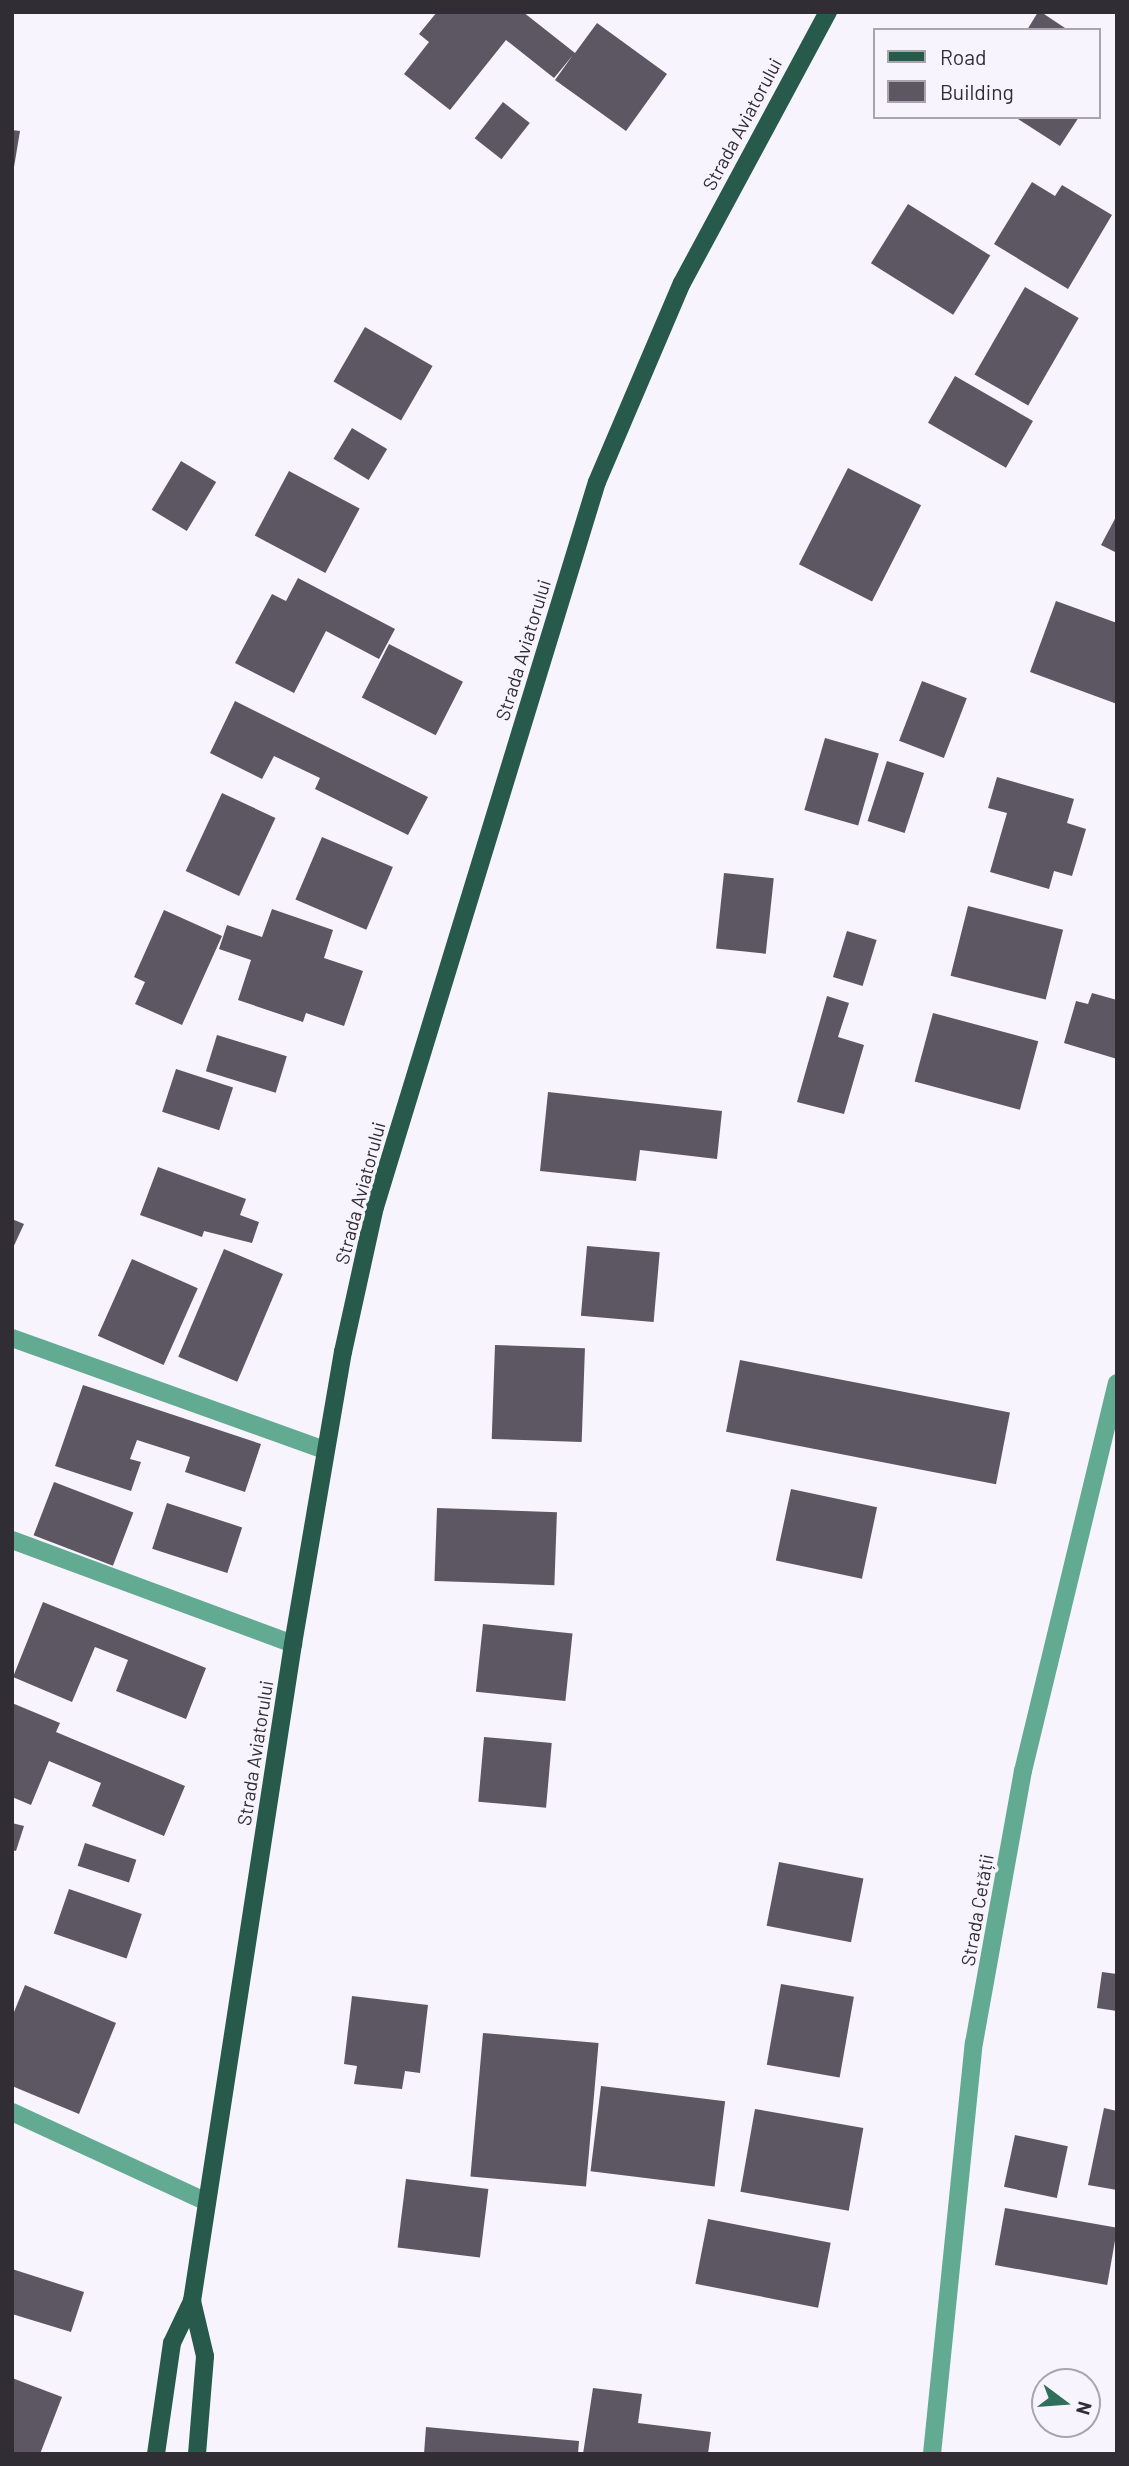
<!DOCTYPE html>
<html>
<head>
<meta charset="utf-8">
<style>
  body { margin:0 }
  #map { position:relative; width:1129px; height:2466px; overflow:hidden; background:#f8f4fd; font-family:Barlow,sans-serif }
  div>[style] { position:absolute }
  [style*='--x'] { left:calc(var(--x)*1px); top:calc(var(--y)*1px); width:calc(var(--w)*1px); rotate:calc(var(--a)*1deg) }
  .building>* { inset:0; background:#5d5764; transform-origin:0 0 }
  .minor>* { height:18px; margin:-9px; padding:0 9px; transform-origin:9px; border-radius:9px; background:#62aa91 }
  .primary>* { height:18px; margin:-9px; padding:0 9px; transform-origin:9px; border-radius:9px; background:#275a4a }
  span { translate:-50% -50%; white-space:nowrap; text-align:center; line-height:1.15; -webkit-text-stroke:7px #f8f4fd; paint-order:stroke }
  .street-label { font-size:19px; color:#302e34 }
  .frame { position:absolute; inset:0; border:14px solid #302e34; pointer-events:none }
  .legend { position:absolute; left:873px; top:28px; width:228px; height:91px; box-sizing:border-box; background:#f8f4fd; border:2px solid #a8a5ad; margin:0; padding:9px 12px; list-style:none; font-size:21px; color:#302e34 }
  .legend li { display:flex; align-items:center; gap:14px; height:35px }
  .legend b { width:35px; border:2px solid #a8a5ad }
  .north { position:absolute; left:1031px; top:2368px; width:70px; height:70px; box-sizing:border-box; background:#f8f4fd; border:2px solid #a8a5ad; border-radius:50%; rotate:106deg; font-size:19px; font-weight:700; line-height:28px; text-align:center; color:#302e34 }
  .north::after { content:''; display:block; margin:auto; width:24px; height:32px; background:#316e5b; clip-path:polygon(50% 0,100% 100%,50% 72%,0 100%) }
</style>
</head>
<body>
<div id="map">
  <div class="building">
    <div style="clip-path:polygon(437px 12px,523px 12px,575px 53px,597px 23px,667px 74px,626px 131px,555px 80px,573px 55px,554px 78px,506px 40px,450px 110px,404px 74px,429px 42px,419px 34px)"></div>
    <div style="clip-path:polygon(1038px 12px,1041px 12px,1068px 30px,1027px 30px)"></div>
    <div style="left:503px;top:102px;width:34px;height:46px;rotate:38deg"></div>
    <div style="clip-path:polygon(1015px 117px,1079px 117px,1060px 146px)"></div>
    <div style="clip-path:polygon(12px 130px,20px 131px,14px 167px,12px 167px)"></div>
    <div style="clip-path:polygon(1032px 182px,1055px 196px,1062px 185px,1112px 215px,1068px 289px,994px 244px)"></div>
    <div style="left:908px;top:204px;width:97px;height:70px;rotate:32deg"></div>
    <div style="left:1025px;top:287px;width:62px;height:101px;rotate:30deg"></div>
    <div style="left:365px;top:327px;width:78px;height:63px;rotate:30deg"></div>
    <div style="left:955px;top:376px;width:90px;height:54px;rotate:30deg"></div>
    <div style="left:352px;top:428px;width:41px;height:36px;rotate:31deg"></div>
    <div style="left:181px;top:461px;width:41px;height:57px;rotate:31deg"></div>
    <div style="left:848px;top:468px;width:82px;height:108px;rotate:27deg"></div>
    <div style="left:289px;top:471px;width:80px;height:73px;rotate:28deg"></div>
    <div style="clip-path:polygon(1117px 515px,1117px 553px,1101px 545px)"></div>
    <div style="clip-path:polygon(298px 578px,395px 629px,379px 659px,326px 631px,294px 693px,235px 663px,272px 594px,286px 601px)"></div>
    <div style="clip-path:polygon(1056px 601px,1117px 623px,1117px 704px,1030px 672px)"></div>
    <div style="left:389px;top:644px;width:83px;height:60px;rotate:27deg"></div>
    <div style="left:922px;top:681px;width:48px;height:64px;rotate:21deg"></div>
    <div style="clip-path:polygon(235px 701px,428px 797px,408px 835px,315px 789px,320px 778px,274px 756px,262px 779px,210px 753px)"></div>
    <div style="left:825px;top:738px;width:56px;height:75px;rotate:16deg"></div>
    <div style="left:887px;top:761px;width:39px;height:63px;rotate:18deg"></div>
    <div style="clip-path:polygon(997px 777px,1074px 799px,1067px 823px,1086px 829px,1072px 876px,1054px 871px,1049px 889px,990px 872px,1007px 813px,988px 808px)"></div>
    <div style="left:222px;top:793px;width:59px;height:86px;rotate:25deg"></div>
    <div style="left:322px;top:837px;width:77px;height:68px;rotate:23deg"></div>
    <div style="left:724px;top:873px;width:50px;height:76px;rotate:6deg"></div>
    <div style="left:968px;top:906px;width:98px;height:72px;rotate:14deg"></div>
    <div style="clip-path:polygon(272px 909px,333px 930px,324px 958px,363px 971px,344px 1026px,306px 1013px,303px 1022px,238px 1000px,251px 960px,219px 949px,227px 925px,262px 937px)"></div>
    <div style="clip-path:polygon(164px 910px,222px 936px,182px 1025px,135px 1004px,145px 982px,134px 977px)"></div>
    <div style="left:847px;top:931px;width:31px;height:48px;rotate:17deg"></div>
    <div style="clip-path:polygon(1092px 993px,1117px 1000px,1117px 1059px,1064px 1043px,1076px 1001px,1088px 1004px)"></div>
    <div style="clip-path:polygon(827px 996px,849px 1003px,838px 1037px,864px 1045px,844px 1114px,797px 1102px)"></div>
    <div style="left:933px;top:1013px;width:109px;height:71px;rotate:15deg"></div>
    <div style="left:217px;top:1035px;width:73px;height:38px;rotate:17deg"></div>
    <div style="left:176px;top:1069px;width:60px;height:45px;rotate:18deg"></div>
    <div style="clip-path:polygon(548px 1092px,722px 1111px,717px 1159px,640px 1150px,636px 1181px,540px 1171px)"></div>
    <div style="clip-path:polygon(158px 1167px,246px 1199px,240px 1215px,259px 1222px,252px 1243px,204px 1231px,202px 1237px,140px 1215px)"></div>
    <div style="clip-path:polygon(12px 1219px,24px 1224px,12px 1250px)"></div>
    <div style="left:587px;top:1246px;width:73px;height:70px;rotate:5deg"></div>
    <div style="left:224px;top:1249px;width:64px;height:117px;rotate:23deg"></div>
    <div style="left:132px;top:1259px;width:72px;height:84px;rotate:24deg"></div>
    <div style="left:495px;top:1345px;width:90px;height:94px;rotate:2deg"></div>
    <div style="left:740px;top:1360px;width:275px;height:73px;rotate:11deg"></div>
    <div style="clip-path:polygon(83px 1385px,261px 1444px,245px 1492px,185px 1472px,190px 1457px,137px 1440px,130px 1459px,141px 1462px,131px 1491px,55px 1466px)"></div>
    <div style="left:54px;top:1482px;width:85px;height:57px;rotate:21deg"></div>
    <div style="left:791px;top:1489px;width:88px;height:73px;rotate:12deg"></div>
    <div style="left:167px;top:1503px;width:79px;height:48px;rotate:18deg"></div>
    <div style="left:437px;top:1508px;width:120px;height:73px;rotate:2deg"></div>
    <div style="clip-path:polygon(43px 1602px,206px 1668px,186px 1719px,116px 1691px,128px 1660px,95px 1647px,72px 1702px,13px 1677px)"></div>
    <div style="left:483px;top:1624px;width:90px;height:68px;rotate:6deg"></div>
    <div style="clip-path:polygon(12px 1703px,60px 1723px,56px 1732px,185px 1786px,164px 1836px,92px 1806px,101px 1783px,49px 1761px,31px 1805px,12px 1797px)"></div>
    <div style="left:484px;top:1737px;width:68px;height:65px;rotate:5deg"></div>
    <div style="clip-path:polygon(12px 1823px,24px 1826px,16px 1851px,12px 1850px)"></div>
    <div style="left:85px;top:1843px;width:54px;height:24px;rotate:18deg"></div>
    <div style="left:779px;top:1862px;width:86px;height:65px;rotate:11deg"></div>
    <div style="left:69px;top:1889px;width:77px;height:47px;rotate:19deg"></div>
    <div style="clip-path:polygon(1102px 1972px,1117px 1974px,1117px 2011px,1097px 2008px)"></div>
    <div style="left:781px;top:1984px;width:74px;height:82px;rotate:10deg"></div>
    <div style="clip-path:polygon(25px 1985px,116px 2023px,79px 2114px,12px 2086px,12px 2017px)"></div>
    <div style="clip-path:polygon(352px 1996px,428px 2005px,420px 2073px,405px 2071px,402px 2089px,354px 2084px,357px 2066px,344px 2064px)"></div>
    <div style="left:483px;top:2033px;width:116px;height:144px;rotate:5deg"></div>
    <div style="left:601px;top:2086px;width:125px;height:86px;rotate:7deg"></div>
    <div style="clip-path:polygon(1104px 2108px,1117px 2111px,1117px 2190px,1088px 2185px)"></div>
    <div style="left:755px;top:2109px;width:110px;height:84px;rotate:10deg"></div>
    <div style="left:1015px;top:2135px;width:54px;height:53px;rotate:12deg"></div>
    <div style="left:406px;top:2179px;width:83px;height:69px;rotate:7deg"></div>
    <div style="left:1005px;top:2208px;width:114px;height:58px;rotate:10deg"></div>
    <div style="left:708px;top:2219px;width:125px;height:66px;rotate:11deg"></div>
    <div style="clip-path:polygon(12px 2269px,84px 2292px,71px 2332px,12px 2314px)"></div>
    <div style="clip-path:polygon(12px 2378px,62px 2397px,40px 2454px,12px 2454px)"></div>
    <div style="clip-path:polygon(593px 2388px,642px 2394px,638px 2423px,711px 2432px,708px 2454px,583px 2454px)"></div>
    <div style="clip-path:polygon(426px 2427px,579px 2441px,578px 2454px,424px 2454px)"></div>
  </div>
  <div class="minor">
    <div style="--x:12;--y:1338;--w:332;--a:19.7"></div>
    <div style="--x:12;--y:1540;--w:300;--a:20.3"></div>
    <div style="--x:12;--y:2112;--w:215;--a:24.8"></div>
    <div style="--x:932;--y:2454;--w:413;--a:-84.2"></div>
    <div style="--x:974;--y:2043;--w:276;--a:-79.8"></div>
    <div style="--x:1023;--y:1771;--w:399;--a:-76.4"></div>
  </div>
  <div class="primary">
    <div style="--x:156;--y:2454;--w:112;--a:-81.8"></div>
    <div style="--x:172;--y:2343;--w:47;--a:-64.5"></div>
    <div style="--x:197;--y:2454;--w:98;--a:-85.3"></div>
    <div style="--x:205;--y:2356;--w:57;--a:-103.3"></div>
    <div style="--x:192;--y:2301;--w:665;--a:-81.26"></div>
    <div style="--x:293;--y:1644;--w:296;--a:-80.3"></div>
    <div style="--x:343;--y:1352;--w:148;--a:-77.6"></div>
    <div style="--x:375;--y:1207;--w:758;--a:-72.98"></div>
    <div style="--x:597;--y:482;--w:216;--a:-66.9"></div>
    <div style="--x:682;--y:283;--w:308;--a:-61.7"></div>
  </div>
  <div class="street-label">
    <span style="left:742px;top:124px;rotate:-62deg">Strada Aviatorului</span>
    <span style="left:523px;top:650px;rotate:-73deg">Strada Aviatorului</span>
    <span style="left:360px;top:1193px;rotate:-75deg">Strada Aviatorului</span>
    <span style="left:255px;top:1753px;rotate:-81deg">Strada Aviatorului</span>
    <span style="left:977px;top:1910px;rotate:-80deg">Strada Cetății</span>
  </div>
  <div class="frame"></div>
  <ul class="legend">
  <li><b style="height:9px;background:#275a4a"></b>Road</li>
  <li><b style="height:19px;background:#5d5764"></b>Building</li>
  </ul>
  <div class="north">N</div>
</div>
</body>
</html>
